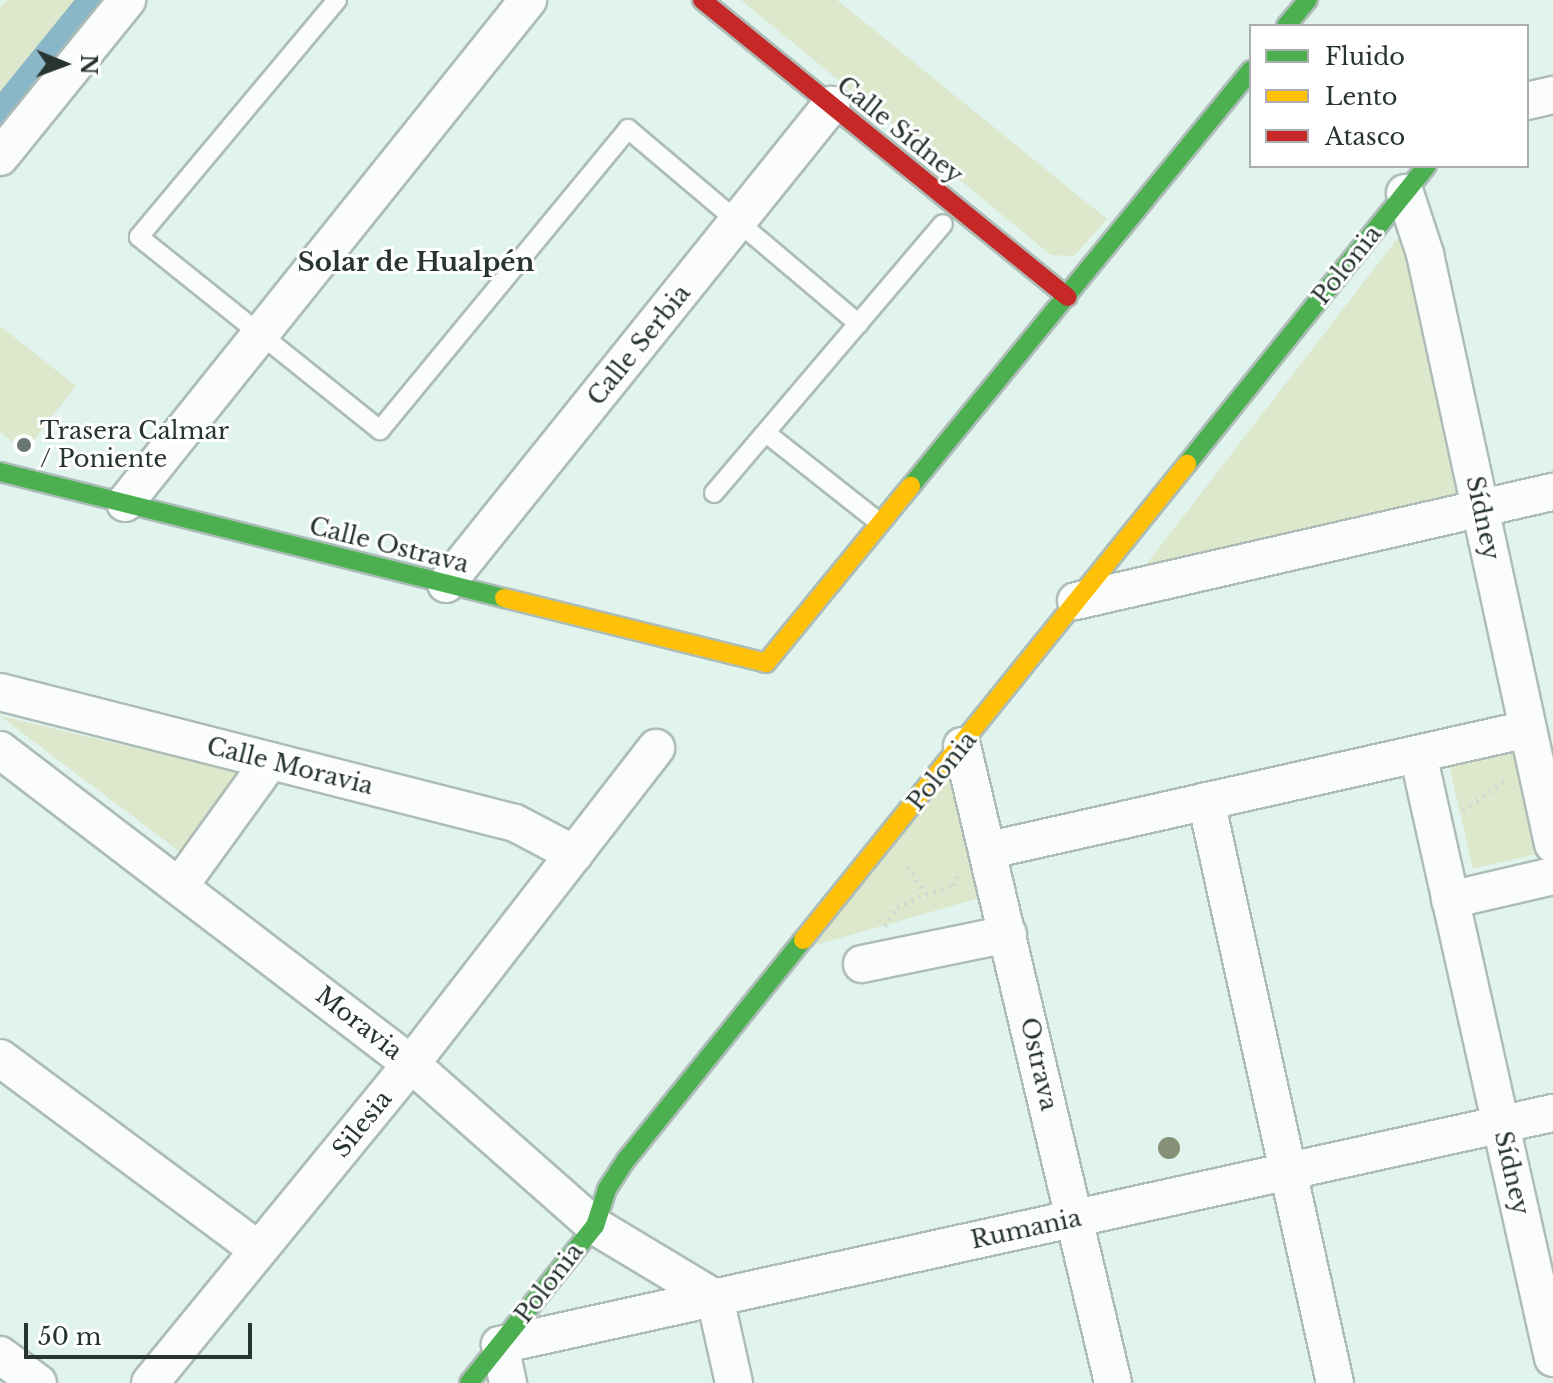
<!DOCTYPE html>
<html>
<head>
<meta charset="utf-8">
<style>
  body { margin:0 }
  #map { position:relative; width:1553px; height:1383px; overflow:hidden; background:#e0f3ec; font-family:"Libre Baskerville",serif }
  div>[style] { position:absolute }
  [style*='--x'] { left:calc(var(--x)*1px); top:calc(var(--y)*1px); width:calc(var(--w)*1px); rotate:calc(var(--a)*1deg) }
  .green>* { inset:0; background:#dde7cb; transform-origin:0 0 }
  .canal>* { height:32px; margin:-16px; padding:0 16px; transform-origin:16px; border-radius:16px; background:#89b7c8 }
  .path>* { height:5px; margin-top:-2.5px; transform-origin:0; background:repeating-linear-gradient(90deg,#d1d6d4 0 2px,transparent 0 8px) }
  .roads { filter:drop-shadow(2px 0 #adbcb6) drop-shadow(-2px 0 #adbcb6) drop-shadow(0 2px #adbcb6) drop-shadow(0 -2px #adbcb6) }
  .lane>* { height:18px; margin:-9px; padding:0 9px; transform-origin:9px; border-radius:9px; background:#fafdfc }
  .street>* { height:36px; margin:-18px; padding:0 18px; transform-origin:18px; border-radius:18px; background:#fafdfc }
  .fast>* { height:18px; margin:-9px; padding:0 9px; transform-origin:9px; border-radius:9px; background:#4caf50 }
  .slow>* { height:18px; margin:-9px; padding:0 9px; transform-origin:9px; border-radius:9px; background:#ffc107 }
  .jam>* { height:18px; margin:-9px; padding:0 9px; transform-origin:9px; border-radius:9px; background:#c62828 }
  .trees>* { width:22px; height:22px; margin:-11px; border-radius:50%; background:#869076 }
  .dots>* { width:22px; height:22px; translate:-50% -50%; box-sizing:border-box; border:4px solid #fff; border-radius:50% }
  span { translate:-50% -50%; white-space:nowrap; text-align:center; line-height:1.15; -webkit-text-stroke:6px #fff; paint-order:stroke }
  .street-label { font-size:24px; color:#27342f }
  .poi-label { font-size:24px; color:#27342f }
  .left { translate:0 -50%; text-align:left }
  .neighbourhood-label { font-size:26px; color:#27342f; font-weight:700 }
  .legend { position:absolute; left:1249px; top:24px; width:280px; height:144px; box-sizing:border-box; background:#fff; border:2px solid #a9aeac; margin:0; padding:10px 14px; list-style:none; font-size:24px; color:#27342f }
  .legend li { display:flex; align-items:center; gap:16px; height:40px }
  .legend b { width:40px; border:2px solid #a9aeac }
  .north { position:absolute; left:24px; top:24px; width:80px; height:80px; -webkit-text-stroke:6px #fff; paint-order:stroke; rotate:91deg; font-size:22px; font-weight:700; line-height:32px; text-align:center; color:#27342f }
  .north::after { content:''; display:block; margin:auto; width:28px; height:36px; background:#27342f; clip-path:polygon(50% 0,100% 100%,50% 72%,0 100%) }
  .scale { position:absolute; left:24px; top:1323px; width:228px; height:36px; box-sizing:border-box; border:4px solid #27342f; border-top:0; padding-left:10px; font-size:24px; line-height:28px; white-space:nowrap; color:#27342f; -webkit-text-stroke:6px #fff; paint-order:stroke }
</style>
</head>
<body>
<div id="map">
  <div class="green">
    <div style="clip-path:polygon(7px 0,77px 0,0 96px,0 8px)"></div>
    <div style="clip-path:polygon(741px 0,837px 0,1107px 219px,1074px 256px,1051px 255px)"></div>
    <div style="clip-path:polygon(1404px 230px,1460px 497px,1142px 570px)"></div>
    <div style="clip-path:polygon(0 326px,76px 386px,25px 451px,0 432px)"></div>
    <div style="clip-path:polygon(0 716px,250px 775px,188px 858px)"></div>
    <div style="left:1515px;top:744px;width:112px;height:69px;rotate:77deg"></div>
    <div style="clip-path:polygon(974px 748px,1007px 890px,812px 946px)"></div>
  </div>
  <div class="canal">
    <div style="--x:0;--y:117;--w:151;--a:-50.9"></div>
  </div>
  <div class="path">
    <div style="--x:1463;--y:810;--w:54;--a:-35.2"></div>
    <div style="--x:908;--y:866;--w:33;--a:57"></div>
    <div style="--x:926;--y:894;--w:28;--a:-18"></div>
    <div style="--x:953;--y:885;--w:11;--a:-63"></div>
    <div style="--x:885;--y:926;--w:22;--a:-58"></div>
    <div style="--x:897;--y:907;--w:31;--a:-25"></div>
  </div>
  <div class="roads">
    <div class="lane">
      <div style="--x:337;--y:0;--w:309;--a:129.9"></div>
      <div style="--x:139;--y:237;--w:309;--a:38.7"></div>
      <div style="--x:380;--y:430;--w:390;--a:-50.5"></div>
      <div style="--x:628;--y:129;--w:302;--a:40.2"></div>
      <div style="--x:766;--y:433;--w:145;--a:38.3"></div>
      <div style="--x:714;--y:493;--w:353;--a:-49.6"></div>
    </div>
    <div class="street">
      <div style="--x:1527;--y:101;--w:27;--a:-13"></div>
      <div style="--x:0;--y:157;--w:202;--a:-51"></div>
      <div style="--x:1405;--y:193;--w:64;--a:71.8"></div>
      <div style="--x:1425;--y:254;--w:604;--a:77.76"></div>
      <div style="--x:125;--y:503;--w:645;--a:-51.3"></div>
      <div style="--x:446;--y:584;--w:615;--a:-51.21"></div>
      <div style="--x:1076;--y:601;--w:489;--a:-12.9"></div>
      <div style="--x:0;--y:692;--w:531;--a:14.27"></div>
      <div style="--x:515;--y:823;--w:67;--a:27.7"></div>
      <div style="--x:962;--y:746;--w:655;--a:76.66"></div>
      <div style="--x:0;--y:750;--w:517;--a:37.38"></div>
      <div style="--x:411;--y:1064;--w:245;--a:41.4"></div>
      <div style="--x:595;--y:1226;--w:140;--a:31"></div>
      <div style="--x:715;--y:1298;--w:87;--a:77.4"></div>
      <div style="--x:1418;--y:754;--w:619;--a:77.4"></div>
      <div style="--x:1206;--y:801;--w:596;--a:77.5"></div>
      <div style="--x:990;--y:850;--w:551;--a:-12.68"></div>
      <div style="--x:181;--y:884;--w:152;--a:-54.1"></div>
      <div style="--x:1450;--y:900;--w:106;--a:-13.1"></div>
      <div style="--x:862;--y:964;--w:149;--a:-11.6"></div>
      <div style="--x:0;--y:1058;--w:322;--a:36.6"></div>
      <div style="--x:0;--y:1355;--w:47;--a:36.4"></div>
      <div style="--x:150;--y:1383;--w:412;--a:-50.7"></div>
      <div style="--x:411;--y:1064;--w:400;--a:-52.2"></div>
      <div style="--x:508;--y:1383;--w:39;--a:-102"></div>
      <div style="--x:500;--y:1345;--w:1078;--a:-12.43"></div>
    </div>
    <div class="fast">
      <div style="--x:1286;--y:26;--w:34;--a:-50"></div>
      <div style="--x:1187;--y:464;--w:383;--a:-51.2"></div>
      <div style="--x:0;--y:472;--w:520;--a:14.04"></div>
      <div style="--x:911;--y:486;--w:537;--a:-50.74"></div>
      <div style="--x:469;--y:1383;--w:201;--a:-51.3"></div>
      <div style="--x:595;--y:1226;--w:39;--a:-72"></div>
      <div style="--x:607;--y:1189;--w:35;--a:-57"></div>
      <div style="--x:626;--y:1160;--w:282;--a:-51.2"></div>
    </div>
    <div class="slow">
      <div style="--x:504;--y:598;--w:270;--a:13.9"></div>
      <div style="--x:766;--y:663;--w:229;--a:-50.7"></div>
      <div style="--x:803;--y:940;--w:612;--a:-51.11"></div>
    </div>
    <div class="jam">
      <div style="--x:702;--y:0;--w:471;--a:39.1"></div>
    </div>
  </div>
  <div class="trees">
    <div style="left:1169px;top:1148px"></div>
  </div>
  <div class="dots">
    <div style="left:24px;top:445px;background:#687771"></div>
  </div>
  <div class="street-label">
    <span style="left:900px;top:130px;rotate:39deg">Calle Sídney</span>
    <span style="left:1347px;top:265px;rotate:-51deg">Polonia</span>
    <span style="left:639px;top:345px;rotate:-51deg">Calle Serbia</span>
    <span style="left:1483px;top:518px;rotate:78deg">Sídney</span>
    <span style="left:389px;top:545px;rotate:14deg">Calle Ostrava</span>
    <span style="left:290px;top:766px;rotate:14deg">Calle Moravia</span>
    <span style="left:942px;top:771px;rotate:-51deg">Polonia</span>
    <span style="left:359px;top:1023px;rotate:38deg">Moravia</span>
    <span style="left:1039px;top:1064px;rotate:77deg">Ostrava</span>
    <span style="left:362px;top:1124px;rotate:-51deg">Silesia</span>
    <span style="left:1512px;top:1173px;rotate:77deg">Sídney</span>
    <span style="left:1026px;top:1229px;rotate:-12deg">Rumania</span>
    <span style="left:549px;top:1283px;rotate:-52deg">Polonia</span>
  </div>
  <div class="poi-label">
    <span class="left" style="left:40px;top:445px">Trasera Calmar<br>/ Poniente</span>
  </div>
  <div class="neighbourhood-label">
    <span style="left:416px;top:263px">Solar de Hualpén</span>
  </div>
  <ul class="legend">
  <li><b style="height:10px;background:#4caf50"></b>Fluido</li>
  <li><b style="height:10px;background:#ffc107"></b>Lento</li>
  <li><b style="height:10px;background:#c62828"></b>Atasco</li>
  </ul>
  <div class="north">N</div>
  <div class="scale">50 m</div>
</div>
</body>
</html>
